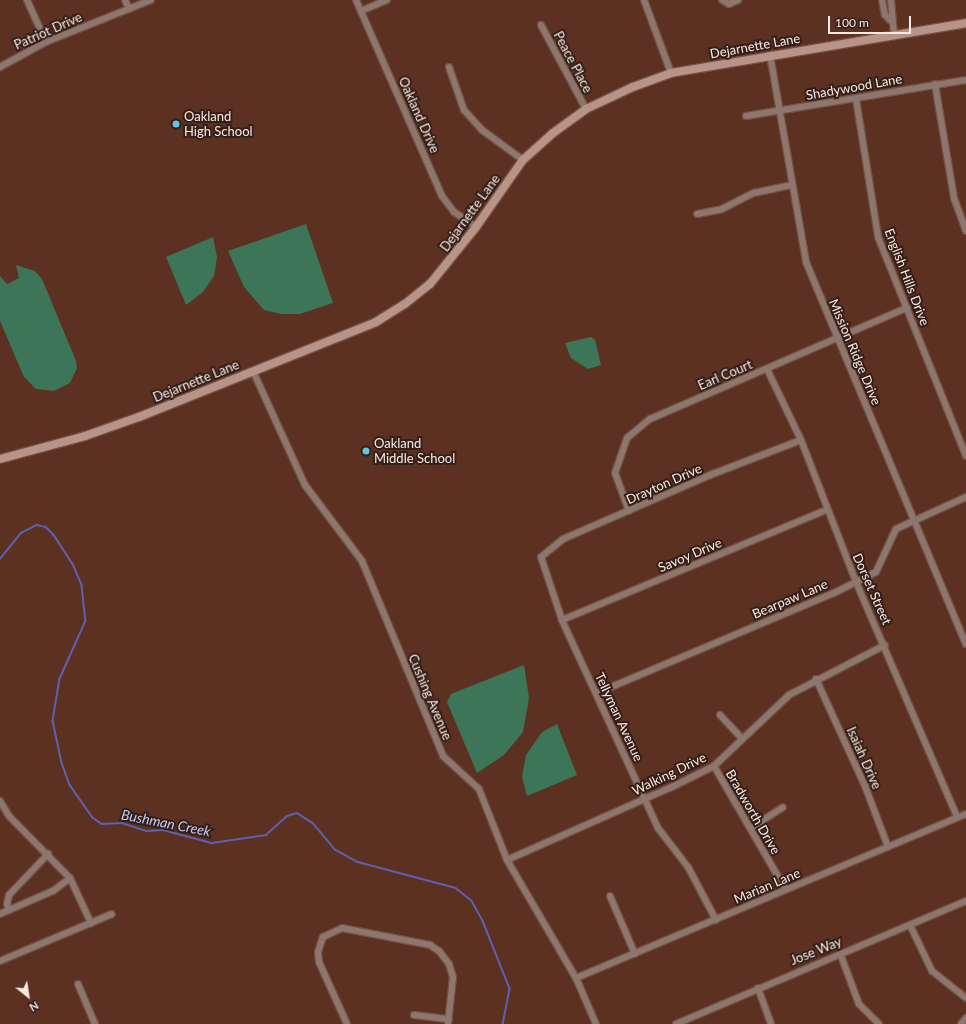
<!DOCTYPE html>
<html>
<head>
<meta charset="utf-8">
<style>
  body { margin:0 }
  #map { position:relative; width:966px; height:1024px; overflow:hidden; background:#5c3121; font-family:Lato,sans-serif }
  div>[style] { position:absolute }
  [style*='--x'] { left:calc(var(--x)*1px); top:calc(var(--y)*1px); width:calc(var(--w)*1px); rotate:calc(var(--a)*1deg) }
  .green>* { inset:0; background:#3c7558 }
  .stream>* { height:1.5px; margin:-0.75px; padding:0 0.75px; transform-origin:0.75px; border-radius:0.75px; background:#5e61ae }
  .roads { filter:drop-shadow(1px 0 #754f40) drop-shadow(-1px 0 #754f40) drop-shadow(0 1px #754f40) drop-shadow(0 -1px #754f40) }
  .minor>* { height:6px; margin:-3px; padding:0 3px; transform-origin:3px; border-radius:3px; background:#8c766e }
  .secondary>* { height:8px; margin:-4px; padding:0 4px; transform-origin:4px; border-radius:4px; background:#b89488 }
  .dots>* { width:11px; height:11px; translate:-50% -50%; box-sizing:border-box; border:2px solid #331f18; border-radius:50% }
  span { translate:-50% -50%; white-space:nowrap; text-align:center; line-height:1.15; -webkit-text-stroke:4px #331f18; paint-order:stroke }
  .street-label { font-size:13px; color:#fbeae4 }
  .poi-label { font-size:13px; color:#fbeae4 }
  .left { translate:0 -50%; text-align:left }
  .water-label { font-size:14px; color:#c7ccf7; font-style:italic }
  .north { position:absolute; left:8px; top:976px; width:40px; height:40px; -webkit-text-stroke:3px #331f18; paint-order:stroke; rotate:150deg; font-size:11px; font-weight:700; line-height:16px; text-align:center; color:#fbeae4 }
  .north::after { content:''; display:block; margin:auto; width:14px; height:18px; background:#fbeae4; clip-path:polygon(50% 0,100% 100%,50% 72%,0 100%) }
  .scale { position:absolute; left:828px; top:16px; width:83px; height:18px; box-sizing:border-box; border:2px solid #fbeae4; border-top:0; padding-left:5px; font-size:12px; line-height:14px; white-space:nowrap; color:#fbeae4; -webkit-text-stroke:3px #331f18; paint-order:stroke }
</style>
</head>
<body>
<div id="map">
  <div class="green">
    <div style="clip-path:polygon(306px 224px,333px 303px,300px 314px,281px 314px,264px 310px,244px 287px,228px 251px)"></div>
    <div style="clip-path:polygon(213px 237px,217px 257px,214px 276px,203px 292px,186px 305px,166px 257px)"></div>
    <div style="clip-path:polygon(16px 265px,35px 271px,42px 279px,76px 361px,77px 368px,70px 383px,54px 391px,36px 389px,24px 377px,0 321px,0 276px,7px 284px,19px 278px)"></div>
    <div style="clip-path:polygon(591px 337px,595px 340px,601px 365px,588px 369px,571px 358px,565px 343px)"></div>
    <div style="clip-path:polygon(524px 665px,529px 698px,523px 732px,504px 755px,477px 773px,447px 702px,451px 694px)"></div>
    <div style="clip-path:polygon(557px 724px,577px 775px,527px 796px,522px 777px,526px 755px,542px 732px)"></div>
  </div>
  <div class="stream">
    <div style="--x:0;--y:559;--w:33;--a:-51"></div>
    <div style="--x:21;--y:533;--w:18;--a:-27"></div>
    <div style="--x:37;--y:525;--w:9;--a:13"></div>
    <div style="--x:46;--y:527;--w:11;--a:45"></div>
    <div style="--x:54;--y:535;--w:35;--a:57"></div>
    <div style="--x:73;--y:564;--w:23;--a:67"></div>
    <div style="--x:82;--y:585;--w:36;--a:84"></div>
    <div style="--x:86;--y:621;--w:64;--a:114.1"></div>
    <div style="--x:60;--y:679;--w:43;--a:99.5"></div>
    <div style="--x:53;--y:721;--w:43;--a:77.9"></div>
    <div style="--x:62;--y:763;--w:23;--a:70"></div>
    <div style="--x:70;--y:785;--w:39;--a:55"></div>
    <div style="--x:92;--y:817;--w:12;--a:35"></div>
    <div style="--x:102;--y:824;--w:20;--a:-3"></div>
    <div style="--x:122;--y:823;--w:25;--a:18"></div>
    <div style="--x:146;--y:831;--w:17;--a:-3"></div>
    <div style="--x:163;--y:830;--w:51;--a:14.9"></div>
    <div style="--x:212;--y:843;--w:55;--a:-8.4"></div>
    <div style="--x:266;--y:835;--w:28;--a:-42"></div>
    <div style="--x:287;--y:816;--w:10;--a:-17"></div>
    <div style="--x:297;--y:813;--w:19;--a:32"></div>
    <div style="--x:313;--y:823;--w:35;--a:50"></div>
    <div style="--x:336;--y:850;--w:25;--a:29"></div>
    <div style="--x:358;--y:862;--w:101;--a:14.9"></div>
    <div style="--x:456;--y:888;--w:21;--a:39"></div>
    <div style="--x:472;--y:901;--w:23;--a:61"></div>
    <div style="--x:483;--y:921;--w:73;--a:68.3"></div>
    <div style="--x:510;--y:989;--w:36;--a:101"></div>
  </div>
  <div class="roads">
    <div class="minor">
      <div style="--x:27;--y:0;--w:46;--a:65.7"></div>
      <div style="--x:125;--y:0;--w:10;--a:66"></div>
      <div style="--x:356;--y:0;--w:214;--a:66.3"></div>
      <div style="--x:442;--y:196;--w:20;--a:53"></div>
      <div style="--x:454;--y:212;--w:27;--a:34"></div>
      <div style="--x:644;--y:0;--w:78;--a:69.7"></div>
      <div style="--x:722;--y:0;--w:8;--a:30"></div>
      <div style="--x:729;--y:4;--w:10;--a:-24"></div>
      <div style="--x:882;--y:0;--w:15;--a:79"></div>
      <div style="--x:885;--y:15;--w:8;--a:45"></div>
      <div style="--x:891;--y:0;--w:34;--a:85"></div>
      <div style="--x:361;--y:11;--w:28;--a:-23"></div>
      <div style="--x:541;--y:25;--w:95;--a:61.8"></div>
      <div style="--x:770;--y:55;--w:210;--a:80.1"></div>
      <div style="--x:806;--y:262;--w:414;--a:67.3"></div>
      <div style="--x:0;--y:67;--w:52;--a:-28.5"></div>
      <div style="--x:46;--y:42;--w:113;--a:-21.8"></div>
      <div style="--x:449;--y:67;--w:46;--a:70.8"></div>
      <div style="--x:464;--y:110;--w:27;--a:48"></div>
      <div style="--x:482;--y:130;--w:51;--a:36.2"></div>
      <div style="--x:935;--y:84;--w:116;--a:80.5"></div>
      <div style="--x:954;--y:198;--w:35;--a:70"></div>
      <div style="--x:856;--y:99;--w:140;--a:80.9"></div>
      <div style="--x:878;--y:237;--w:236;--a:68.1"></div>
      <div style="--x:746;--y:116;--w:223;--a:-9.3"></div>
      <div style="--x:697;--y:214;--w:25;--a:-11"></div>
      <div style="--x:722;--y:209;--w:36;--a:-27"></div>
      <div style="--x:754;--y:193;--w:39;--a:-12"></div>
      <div style="--x:767;--y:369;--w:79;--a:64.4"></div>
      <div style="--x:801;--y:440;--w:152;--a:68.8"></div>
      <div style="--x:856;--y:582;--w:256;--a:66.7"></div>
      <div style="--x:253;--y:371;--w:125;--a:65.5"></div>
      <div style="--x:305;--y:485;--w:95;--a:53.1"></div>
      <div style="--x:362;--y:561;--w:211;--a:67.4"></div>
      <div style="--x:443;--y:756;--w:49;--a:42.5"></div>
      <div style="--x:479;--y:789;--w:76;--a:68.5"></div>
      <div style="--x:507;--y:860;--w:137;--a:59.7"></div>
      <div style="--x:576;--y:978;--w:50;--a:66.5"></div>
      <div style="--x:629;--y:511;--w:40;--a:-110.2"></div>
      <div style="--x:615;--y:473;--w:37;--a:-71"></div>
      <div style="--x:627;--y:438;--w:30;--a:-40"></div>
      <div style="--x:650;--y:419;--w:280;--a:-23.4"></div>
      <div style="--x:562;--y:620;--w:286;--a:-22.6"></div>
      <div style="--x:816;--y:679;--w:118;--a:65.4"></div>
      <div style="--x:865;--y:786;--w:65;--a:69.3"></div>
      <div style="--x:597;--y:693;--w:257;--a:-22.9"></div>
      <div style="--x:834;--y:593;--w:47;--a:-26.6"></div>
      <div style="--x:876;--y:572;--w:47;--a:-65.1"></div>
      <div style="--x:896;--y:529;--w:77;--a:-24.6"></div>
      <div style="--x:720;--y:715;--w:33;--a:47"></div>
      <div style="--x:714;--y:766;--w:143;--a:59.9"></div>
      <div style="--x:0;--y:801;--w:17;--a:59"></div>
      <div style="--x:9;--y:816;--w:87;--a:45.5"></div>
      <div style="--x:751;--y:828;--w:38;--a:-33"></div>
      <div style="--x:507;--y:860;--w:180;--a:-23.9"></div>
      <div style="--x:672;--y:787;--w:47;--a:-26.6"></div>
      <div style="--x:714;--y:766;--w:103;--a:-43.4"></div>
      <div style="--x:789;--y:695;--w:108;--a:-27.5"></div>
      <div style="--x:610;--y:896;--w:63;--a:66.7"></div>
      <div style="--x:9;--y:910;--w:6;--a:-108"></div>
      <div style="--x:7;--y:904;--w:9;--a:-77"></div>
      <div style="--x:9;--y:895;--w:57;--a:-46.4"></div>
      <div style="--x:0;--y:914;--w:58;--a:-23.5"></div>
      <div style="--x:53;--y:891;--w:21;--a:-37"></div>
      <div style="--x:70;--y:878;--w:50;--a:65"></div>
      <div style="--x:716;--y:920;--w:60;--a:-117.8"></div>
      <div style="--x:688;--y:867;--w:49;--a:-127.6"></div>
      <div style="--x:658;--y:828;--w:229;--a:-114.8"></div>
      <div style="--x:562;--y:620;--w:66;--a:-108.4"></div>
      <div style="--x:541;--y:557;--w:28;--a:-39"></div>
      <div style="--x:563;--y:539;--w:160;--a:-23.5"></div>
      <div style="--x:710;--y:475;--w:97;--a:-21"></div>
      <div style="--x:910;--y:925;--w:51;--a:64.4"></div>
      <div style="--x:932;--y:971;--w:43;--a:38.5"></div>
      <div style="--x:840;--y:953;--w:54;--a:69.6"></div>
      <div style="--x:859;--y:1004;--w:28;--a:45"></div>
      <div style="--x:0;--y:961;--w:121;--a:-22.8"></div>
      <div style="--x:576;--y:978;--w:423;--a:-22.8"></div>
      <div style="--x:78;--y:984;--w:43;--a:67"></div>
      <div style="--x:758;--y:988;--w:38;--a:70"></div>
      <div style="--x:414;--y:1015;--w:35;--a:7"></div>
      <div style="--x:347;--y:1024;--w:68;--a:-114.3"></div>
      <div style="--x:319;--y:962;--w:10;--a:-96"></div>
      <div style="--x:318;--y:952;--w:16;--a:-72"></div>
      <div style="--x:323;--y:937;--w:21;--a:-25"></div>
      <div style="--x:342;--y:928;--w:90;--a:10.9"></div>
      <div style="--x:430;--y:945;--w:11;--a:34"></div>
      <div style="--x:439;--y:951;--w:16;--a:52"></div>
      <div style="--x:449;--y:964;--w:14;--a:73"></div>
      <div style="--x:453;--y:977;--w:47;--a:96.1"></div>
      <div style="--x:676;--y:1024;--w:315;--a:-23"></div>
      <div style="--x:961;--y:1024;--w:8;--a:-50"></div>
    </div>
    <div class="secondary">
      <div style="--x:0;--y:459;--w:88;--a:-15.1"></div>
      <div style="--x:85;--y:436;--w:57;--a:-19.4"></div>
      <div style="--x:139;--y:417;--w:255;--a:-21.8"></div>
      <div style="--x:376;--y:322;--w:34;--a:-32"></div>
      <div style="--x:405;--y:304;--w:32;--a:-39"></div>
      <div style="--x:430;--y:284;--w:73;--a:-51.1"></div>
      <div style="--x:476;--y:227;--w:82;--a:-55"></div>
      <div style="--x:523;--y:160;--w:40;--a:-42"></div>
      <div style="--x:553;--y:133;--w:41;--a:-36"></div>
      <div style="--x:586;--y:109;--w:52;--a:-25.1"></div>
      <div style="--x:633;--y:87;--w:40;--a:-20.2"></div>
      <div style="--x:671;--y:73;--w:299;--a:-9.6"></div>
    </div>
  </div>
  <div class="dots">
    <div style="left:176px;top:124px;background:#5bc7e7"></div>
    <div style="left:366px;top:451px;background:#5bc7e7"></div>
  </div>
  <div class="street-label">
    <span style="left:48px;top:31px;rotate:-24deg">Patriot Drive</span>
    <span style="left:755px;top:46px;rotate:-10deg">Dejarnette Lane</span>
    <span style="left:573px;top:62px;rotate:62deg">Peace Place</span>
    <span style="left:854px;top:87px;rotate:-10deg">Shadywood Lane</span>
    <span style="left:419px;top:115px;rotate:66deg">Oakland Drive</span>
    <span style="left:470px;top:213px;rotate:-54deg">Dejarnette Lane</span>
    <span style="left:907px;top:277px;rotate:69deg">English Hills Drive</span>
    <span style="left:855px;top:352px;rotate:67deg">Mission Ridge Drive</span>
    <span style="left:725px;top:375px;rotate:-23deg">Earl Court</span>
    <span style="left:196px;top:381px;rotate:-22deg">Dejarnette Lane</span>
    <span style="left:664px;top:484px;rotate:-24deg">Drayton Drive</span>
    <span style="left:690px;top:555px;rotate:-23deg">Savoy Drive</span>
    <span style="left:872px;top:589px;rotate:66deg">Dorset Street</span>
    <span style="left:790px;top:599px;rotate:-23deg">Bearpaw Lane</span>
    <span style="left:430px;top:697px;rotate:67deg">Cushing Avenue</span>
    <span style="left:619px;top:717px;rotate:65deg">Tellyman Avenue</span>
    <span style="left:864px;top:758px;rotate:66deg">Isaiah Drive</span>
    <span style="left:669px;top:774px;rotate:-26deg">Walking Drive</span>
    <span style="left:753px;top:812px;rotate:60deg">Bradworth Drive</span>
    <span style="left:767px;top:886px;rotate:-23deg">Marian Lane</span>
    <span style="left:816px;top:951px;rotate:-22deg">Jose Way</span>
  </div>
  <div class="poi-label">
    <span class="left" style="left:184px;top:124px">Oakland<br>High School</span>
    <span class="left" style="left:374px;top:451px">Oakland<br>Middle School</span>
  </div>
  <div class="water-label">
    <span style="left:166px;top:823px;rotate:11deg">Bushman Creek</span>
  </div>
  <div class="north">N</div>
  <div class="scale">100 m</div>
</div>
</body>
</html>
